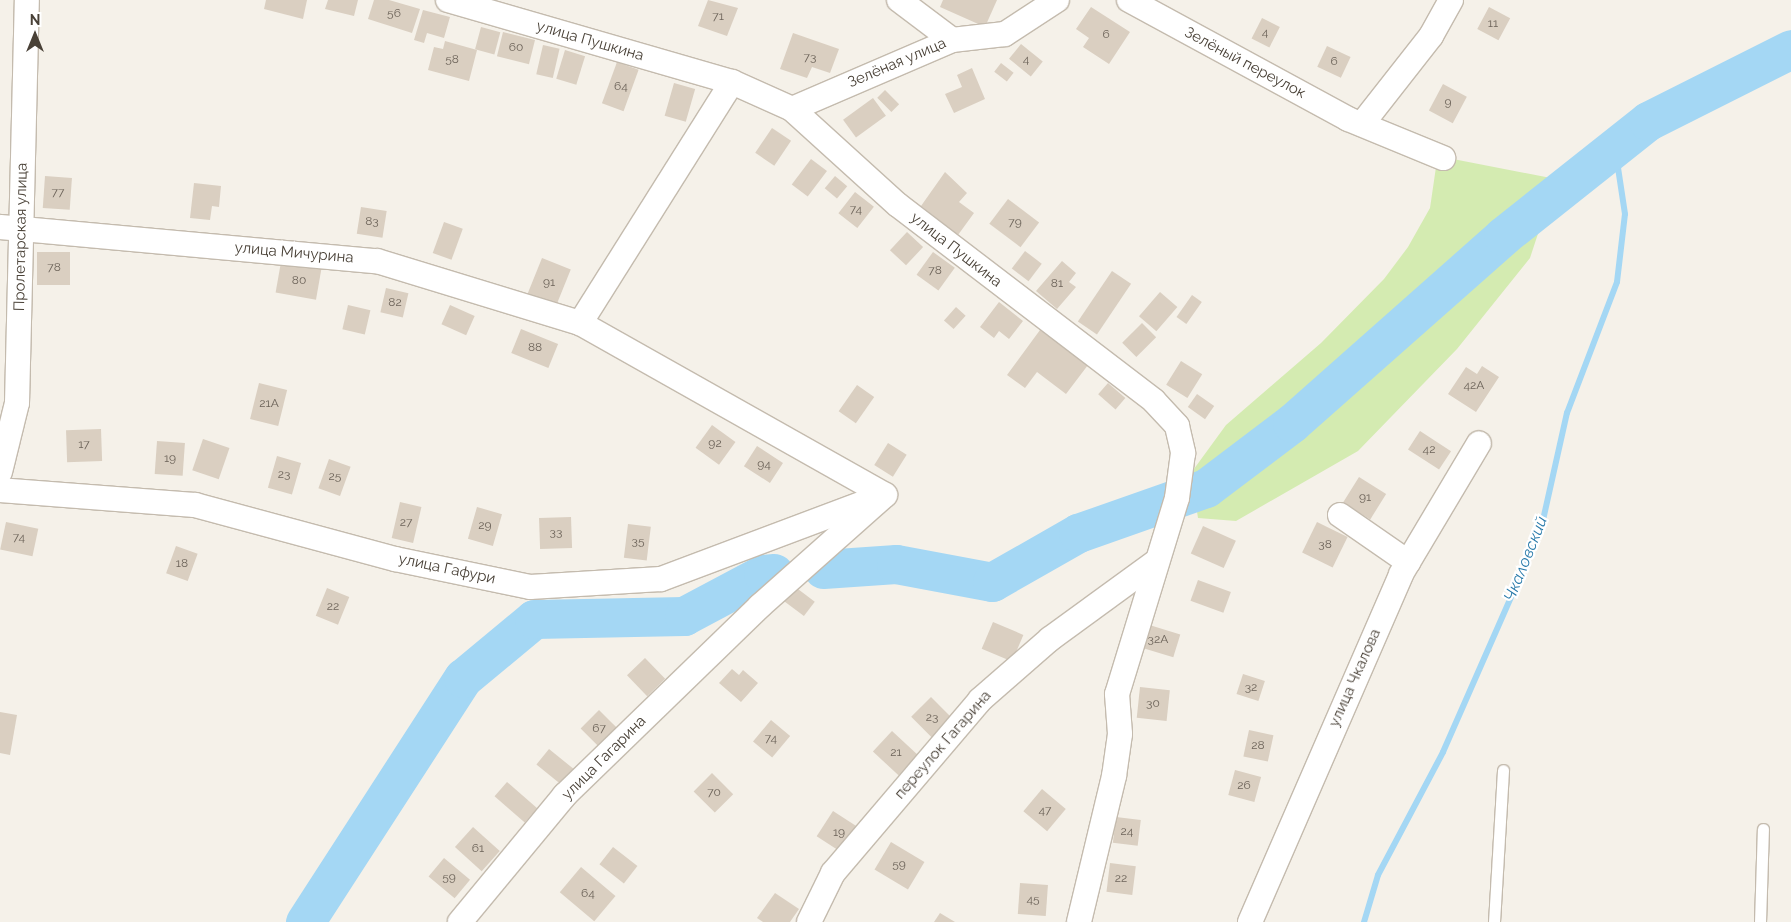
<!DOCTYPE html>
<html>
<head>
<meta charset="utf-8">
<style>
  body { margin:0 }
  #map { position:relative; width:1791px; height:922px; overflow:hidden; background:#f5f1e9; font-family:Raleway,sans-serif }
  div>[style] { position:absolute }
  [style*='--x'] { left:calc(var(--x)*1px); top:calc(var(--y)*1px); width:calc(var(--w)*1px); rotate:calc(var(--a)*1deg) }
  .green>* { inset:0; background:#d4ebb1 }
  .stream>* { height:6px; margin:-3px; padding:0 3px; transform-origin:3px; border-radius:3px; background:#a4d7f4 }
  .river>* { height:39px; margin:-19.5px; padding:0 19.5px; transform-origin:19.5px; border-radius:19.5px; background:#a4d7f4 }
  .building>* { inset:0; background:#dacfc1; transform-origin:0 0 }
  .roads { filter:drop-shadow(1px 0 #c4bbae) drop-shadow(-1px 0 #c4bbae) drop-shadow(0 1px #c4bbae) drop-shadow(0 -1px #c4bbae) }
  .service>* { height:11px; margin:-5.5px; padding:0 5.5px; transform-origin:5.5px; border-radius:5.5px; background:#fff }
  .minor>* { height:24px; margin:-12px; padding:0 12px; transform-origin:12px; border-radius:12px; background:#fff }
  span { translate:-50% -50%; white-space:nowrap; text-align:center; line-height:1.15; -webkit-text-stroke:4.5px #fff; paint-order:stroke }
  .number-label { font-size:12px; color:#6d645a }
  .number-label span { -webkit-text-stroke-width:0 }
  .street-label { font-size:15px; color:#494137 }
  .water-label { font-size:16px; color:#287aaa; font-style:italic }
  .north { position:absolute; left:10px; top:10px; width:50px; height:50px; -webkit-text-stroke:4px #fff; paint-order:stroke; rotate:0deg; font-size:14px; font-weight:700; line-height:20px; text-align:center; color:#494137 }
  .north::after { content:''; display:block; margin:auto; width:18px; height:22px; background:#494137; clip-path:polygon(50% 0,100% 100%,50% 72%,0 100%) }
</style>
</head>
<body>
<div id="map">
  <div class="green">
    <div style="clip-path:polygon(1453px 159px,1556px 179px,1530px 258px,1457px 349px,1358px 451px,1236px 521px,1198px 518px,1191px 473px,1226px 425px,1321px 343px,1384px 279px,1408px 247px,1430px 208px,1436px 167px)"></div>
  </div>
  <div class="stream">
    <div style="--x:1364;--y:922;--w:49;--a:-73.4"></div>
    <div style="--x:1378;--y:875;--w:139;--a:-62.1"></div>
    <div style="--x:1443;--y:752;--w:244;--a:-66.3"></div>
    <div style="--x:1541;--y:529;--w:119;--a:-77.4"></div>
    <div style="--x:1567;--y:413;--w:140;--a:-69.1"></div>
    <div style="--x:1617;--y:282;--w:68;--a:-83.3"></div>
    <div style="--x:1625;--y:214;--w:67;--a:-98.6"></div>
  </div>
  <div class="river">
    <div style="--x:823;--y:569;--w:73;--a:-3.9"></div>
    <div style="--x:896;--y:564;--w:98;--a:10.6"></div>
    <div style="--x:992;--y:582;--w:99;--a:-29.7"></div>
    <div style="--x:1078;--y:533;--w:136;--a:-19.4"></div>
    <div style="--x:1206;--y:488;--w:108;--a:-37.1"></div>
    <div style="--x:1292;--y:423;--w:282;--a:-41.5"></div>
    <div style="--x:1503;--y:236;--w:185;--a:-38.4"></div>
    <div style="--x:1648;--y:121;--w:160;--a:-26.7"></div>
    <div style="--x:305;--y:922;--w:291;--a:-57.1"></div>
    <div style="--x:463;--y:678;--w:92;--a:-39.7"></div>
    <div style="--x:534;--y:619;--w:150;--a:-1.1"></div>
    <div style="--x:684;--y:616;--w:89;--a:-28"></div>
    <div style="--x:763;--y:574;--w:11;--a:-5"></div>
  </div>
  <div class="building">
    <div style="clip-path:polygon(266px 0,307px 0,303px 19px,264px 9px)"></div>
    <div style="clip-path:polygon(328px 0,358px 0,354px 16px,325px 9px)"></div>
    <div style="clip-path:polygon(374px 0,389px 0,420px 9px,412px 33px,368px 19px)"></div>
    <div style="clip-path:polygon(708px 0,738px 8px,727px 36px,698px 26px)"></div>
    <div style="clip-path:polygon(943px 0,997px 0,985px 27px,940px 7px)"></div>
    <div style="clip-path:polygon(1091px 7px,1130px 32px,1109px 64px,1083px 47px,1089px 38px,1076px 29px)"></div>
    <div style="left:1489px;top:7px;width:24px;height:25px;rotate:28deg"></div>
    <div style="clip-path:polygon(423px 10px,450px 17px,444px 38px,427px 33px,424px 43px,414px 40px)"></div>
    <div style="left:1262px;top:18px;width:20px;height:23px;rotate:27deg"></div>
    <div style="left:481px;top:27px;width:20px;height:23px;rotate:15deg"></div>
    <div style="left:503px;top:32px;width:33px;height:25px;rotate:14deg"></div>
    <div style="clip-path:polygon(793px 33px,839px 49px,830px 73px,812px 67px,807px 78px,780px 69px)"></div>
    <div style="clip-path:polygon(445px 41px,477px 50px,469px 81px,428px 70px,434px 47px,443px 49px)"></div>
    <div style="left:1021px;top:44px;width:28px;height:19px;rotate:39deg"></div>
    <div style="left:543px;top:45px;width:17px;height:30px;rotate:13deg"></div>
    <div style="left:1327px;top:46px;width:26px;height:23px;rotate:25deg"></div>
    <div style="left:565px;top:50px;width:21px;height:30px;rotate:17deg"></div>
    <div style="left:617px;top:62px;width:23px;height:44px;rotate:20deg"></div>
    <div style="left:1001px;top:63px;width:16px;height:11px;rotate:38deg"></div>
    <div style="clip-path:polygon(972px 68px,985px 99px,954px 113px,945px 94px,962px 87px,957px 75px)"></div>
    <div style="left:674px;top:83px;width:22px;height:34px;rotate:16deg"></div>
    <div style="left:1443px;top:84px;width:27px;height:30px;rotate:28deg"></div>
    <div style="left:885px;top:90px;width:20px;height:11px;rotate:45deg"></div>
    <div style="left:873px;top:98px;width:22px;height:37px;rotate:54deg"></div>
    <div style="left:772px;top:128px;width:23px;height:30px;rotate:34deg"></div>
    <div style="left:811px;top:159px;width:20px;height:32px;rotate:37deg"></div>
    <div style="clip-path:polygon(945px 172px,967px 193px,959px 202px,974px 213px,958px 235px,921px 206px)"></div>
    <div style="left:45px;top:176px;width:27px;height:32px;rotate:4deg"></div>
    <div style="left:835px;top:176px;width:16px;height:16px;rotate:40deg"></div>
    <div style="clip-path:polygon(194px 183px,221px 186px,219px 207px,212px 206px,210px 220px,190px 218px)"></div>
    <div style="left:855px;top:192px;width:24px;height:27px;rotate:38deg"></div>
    <div style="left:1008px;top:199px;width:39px;height:31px;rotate:37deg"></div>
    <div style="left:361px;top:207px;width:26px;height:27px;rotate:9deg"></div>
    <div style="left:444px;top:222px;width:20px;height:33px;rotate:20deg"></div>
    <div style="left:907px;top:232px;width:22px;height:25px;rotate:43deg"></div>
    <div style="left:1025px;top:251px;width:21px;height:22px;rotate:37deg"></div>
    <div style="left:37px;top:252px;width:33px;height:33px"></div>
    <div style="left:933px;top:252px;width:27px;height:28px;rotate:36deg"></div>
    <div style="left:542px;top:258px;width:31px;height:42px;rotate:22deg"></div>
    <div style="clip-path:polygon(1062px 261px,1076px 273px,1069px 282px,1076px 287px,1057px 309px,1036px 291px)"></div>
    <div style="left:281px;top:262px;width:41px;height:31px;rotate:10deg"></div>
    <div style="left:1112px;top:271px;width:23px;height:61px;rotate:34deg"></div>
    <div style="left:386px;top:288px;width:23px;height:25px;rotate:13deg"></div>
    <div style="left:1160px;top:292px;width:23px;height:32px;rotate:41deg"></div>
    <div style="left:1192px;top:295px;width:12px;height:27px;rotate:35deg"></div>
    <div style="clip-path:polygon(999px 302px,1023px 321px,1009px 339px,999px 331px,994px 338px,980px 327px)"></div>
    <div style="left:348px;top:305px;width:23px;height:25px;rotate:13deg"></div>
    <div style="left:450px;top:305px;width:27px;height:21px;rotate:24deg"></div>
    <div style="left:956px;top:307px;width:13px;height:18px;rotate:42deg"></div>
    <div style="left:1142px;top:323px;width:20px;height:28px;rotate:45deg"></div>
    <div style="left:521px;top:329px;width:40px;height:26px;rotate:22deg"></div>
    <div style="clip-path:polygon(1040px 330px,1088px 365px,1066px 394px,1037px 372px,1025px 388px,1007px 375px)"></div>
    <div style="left:1181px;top:361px;width:25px;height:28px;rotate:32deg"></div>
    <div style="clip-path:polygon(1482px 366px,1499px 377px,1476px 412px,1448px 394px,1466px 367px,1477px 374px)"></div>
    <div style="left:259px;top:383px;width:29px;height:37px;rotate:14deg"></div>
    <div style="left:1108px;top:383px;width:23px;height:15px;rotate:41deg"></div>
    <div style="left:857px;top:385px;width:21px;height:32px;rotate:35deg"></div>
    <div style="left:1197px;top:394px;width:21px;height:16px;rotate:35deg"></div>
    <div style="left:712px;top:425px;width:29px;height:28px;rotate:36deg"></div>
    <div style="left:101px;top:429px;width:32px;height:35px;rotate:88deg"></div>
    <div style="left:1420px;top:431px;width:37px;height:22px;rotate:33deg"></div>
    <div style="left:203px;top:439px;width:28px;height:33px;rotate:19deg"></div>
    <div style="left:157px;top:441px;width:28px;height:33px;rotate:4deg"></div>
    <div style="left:888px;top:443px;width:22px;height:26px;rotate:32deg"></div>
    <div style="left:757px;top:446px;width:31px;height:24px;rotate:33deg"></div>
    <div style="left:277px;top:456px;width:25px;height:33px;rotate:16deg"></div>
    <div style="left:329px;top:459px;width:23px;height:31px;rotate:20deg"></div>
    <div style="left:1359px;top:477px;width:32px;height:30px;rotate:32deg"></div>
    <div style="left:400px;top:502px;width:22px;height:37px;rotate:13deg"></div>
    <div style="left:477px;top:507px;width:26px;height:33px;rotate:16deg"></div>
    <div style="left:571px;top:517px;width:31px;height:32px;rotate:88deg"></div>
    <div style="left:6px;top:522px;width:33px;height:28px;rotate:12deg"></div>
    <div style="left:1317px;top:522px;width:34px;height:34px;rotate:26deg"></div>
    <div style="left:628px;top:524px;width:23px;height:34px;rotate:7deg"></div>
    <div style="left:1203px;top:526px;width:36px;height:30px;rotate:24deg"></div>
    <div style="left:176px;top:546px;width:23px;height:29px;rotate:20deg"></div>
    <div style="left:1198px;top:580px;width:35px;height:22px;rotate:20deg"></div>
    <div style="left:794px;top:586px;width:26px;height:18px;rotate:37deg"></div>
    <div style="left:327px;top:588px;width:24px;height:30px;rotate:22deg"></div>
    <div style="left:993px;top:622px;width:33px;height:29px;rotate:23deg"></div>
    <div style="left:1143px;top:623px;width:39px;height:24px;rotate:17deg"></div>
    <div style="left:645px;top:658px;width:29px;height:25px;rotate:46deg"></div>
    <div style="clip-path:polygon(732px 669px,739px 675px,743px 670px,758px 683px,741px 702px,719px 683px)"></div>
    <div style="left:1243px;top:674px;width:23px;height:21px;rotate:18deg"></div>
    <div style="left:1140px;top:687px;width:30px;height:31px;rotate:6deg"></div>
    <div style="left:931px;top:697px;width:31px;height:28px;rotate:45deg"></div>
    <div style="left:599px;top:710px;width:28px;height:26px;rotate:45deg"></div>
    <div style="clip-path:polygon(0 712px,17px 715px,10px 755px,0 753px)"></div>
    <div style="left:771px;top:720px;width:25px;height:28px;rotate:40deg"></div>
    <div style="left:1249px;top:730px;width:25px;height:27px;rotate:12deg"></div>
    <div style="left:892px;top:731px;width:35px;height:28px;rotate:43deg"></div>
    <div style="left:549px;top:749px;width:33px;height:20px;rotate:39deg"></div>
    <div style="left:1235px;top:770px;width:27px;height:26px;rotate:15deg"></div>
    <div style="left:712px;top:773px;width:30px;height:26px;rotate:45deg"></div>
    <div style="left:507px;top:782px;width:40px;height:19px;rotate:41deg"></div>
    <div style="left:1042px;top:789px;width:31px;height:29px;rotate:40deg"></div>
    <div style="left:833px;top:811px;width:35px;height:30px;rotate:33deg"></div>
    <div style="left:1116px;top:817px;width:25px;height:26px;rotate:7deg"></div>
    <div style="left:473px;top:827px;width:36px;height:27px;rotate:42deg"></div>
    <div style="left:891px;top:842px;width:39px;height:32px;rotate:31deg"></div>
    <div style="left:613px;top:847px;width:31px;height:22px;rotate:38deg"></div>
    <div style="left:444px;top:858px;width:34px;height:24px;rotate:40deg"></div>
    <div style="left:1110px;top:863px;width:26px;height:29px;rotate:7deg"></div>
    <div style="left:581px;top:867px;width:45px;height:33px;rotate:40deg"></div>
    <div style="left:1020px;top:883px;width:28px;height:31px;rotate:4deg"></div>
    <div style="clip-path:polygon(775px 893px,799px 909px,790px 922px,763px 922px,757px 918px)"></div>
    <div style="clip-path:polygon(940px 913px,955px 922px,934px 922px)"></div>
  </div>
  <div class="roads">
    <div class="service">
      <div style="--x:1494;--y:922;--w:152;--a:-86.6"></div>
      <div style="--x:1760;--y:922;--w:93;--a:-88.2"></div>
    </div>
    <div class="minor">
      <div style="--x:448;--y:0;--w:296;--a:16.1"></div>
      <div style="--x:732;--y:82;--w:285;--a:122.2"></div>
      <div style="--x:899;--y:0;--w:66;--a:37"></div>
      <div style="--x:1129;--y:0;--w:249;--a:28.5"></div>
      <div style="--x:1348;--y:119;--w:103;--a:22.3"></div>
      <div style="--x:732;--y:82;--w:66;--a:24.2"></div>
      <div style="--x:792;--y:109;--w:143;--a:42.2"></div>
      <div style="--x:898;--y:205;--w:322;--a:37.4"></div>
      <div style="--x:1154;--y:401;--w:34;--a:47"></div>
      <div style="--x:1177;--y:426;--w:28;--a:77"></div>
      <div style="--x:1183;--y:453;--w:45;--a:97.6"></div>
      <div style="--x:1177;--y:498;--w:205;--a:107"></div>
      <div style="--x:1117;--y:694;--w:40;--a:85.7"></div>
      <div style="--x:1120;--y:734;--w:42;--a:98.1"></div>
      <div style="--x:1114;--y:776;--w:150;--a:103.5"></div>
      <div style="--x:792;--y:109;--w:174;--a:-23.3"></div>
      <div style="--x:952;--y:40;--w:53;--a:-6.5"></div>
      <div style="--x:1005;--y:34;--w:62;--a:-33.2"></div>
      <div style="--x:1362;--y:124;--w:112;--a:-51.9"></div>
      <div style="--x:1431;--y:36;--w:41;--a:-60.9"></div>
      <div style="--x:0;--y:227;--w:379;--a:5.2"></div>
      <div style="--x:377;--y:261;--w:212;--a:17"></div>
      <div style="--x:580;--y:323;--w:350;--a:29.4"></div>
      <div style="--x:885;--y:495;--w:167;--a:138.4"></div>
      <div style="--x:760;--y:606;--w:272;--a:135.9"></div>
      <div style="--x:565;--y:795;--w:165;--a:129.6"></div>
      <div style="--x:0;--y:472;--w:71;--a:-76.2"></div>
      <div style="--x:17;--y:403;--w:403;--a:-88.6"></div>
      <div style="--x:0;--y:490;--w:196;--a:4.4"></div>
      <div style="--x:195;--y:505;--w:207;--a:15.1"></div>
      <div style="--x:395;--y:559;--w:138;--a:11.7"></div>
      <div style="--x:530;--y:587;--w:131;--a:-3.5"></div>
      <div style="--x:661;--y:579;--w:224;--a:-20.6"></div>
      <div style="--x:1340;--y:515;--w:83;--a:34.7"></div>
      <div style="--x:809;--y:922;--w:55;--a:-63.9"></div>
      <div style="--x:833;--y:873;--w:227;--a:-49.6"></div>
      <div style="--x:980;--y:700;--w:93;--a:-41.1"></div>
      <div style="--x:1050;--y:639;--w:132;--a:-36.1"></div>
      <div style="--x:1250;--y:922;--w:379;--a:-66.5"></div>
      <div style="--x:1401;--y:574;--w:152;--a:-59.2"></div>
    </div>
  </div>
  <div class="number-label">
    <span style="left:394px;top:14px">56</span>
    <span style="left:718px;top:17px">71</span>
    <span style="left:1493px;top:24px">11</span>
    <span style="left:1265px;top:33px">4</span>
    <span style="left:1106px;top:35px">6</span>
    <span style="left:516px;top:48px">60</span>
    <span style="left:810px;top:58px">73</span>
    <span style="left:452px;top:60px">58</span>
    <span style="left:1026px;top:60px">4</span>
    <span style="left:1334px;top:62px">6</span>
    <span style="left:621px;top:87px">64</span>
    <span style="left:1448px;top:103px">9</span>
    <span style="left:58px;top:193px">77</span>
    <span style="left:856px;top:210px">74</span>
    <span style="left:372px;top:222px">83</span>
    <span style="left:1015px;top:223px">79</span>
    <span style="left:54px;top:268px">78</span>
    <span style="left:935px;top:271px">78</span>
    <span style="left:299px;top:281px">80</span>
    <span style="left:549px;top:283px">91</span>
    <span style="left:1057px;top:284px">81</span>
    <span style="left:395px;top:303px">82</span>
    <span style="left:535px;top:348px">88</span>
    <span style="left:1474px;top:386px">42А</span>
    <span style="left:269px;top:404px">21А</span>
    <span style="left:715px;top:444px">92</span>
    <span style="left:84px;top:445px">17</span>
    <span style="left:1429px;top:450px">42</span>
    <span style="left:170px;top:459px">19</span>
    <span style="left:764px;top:465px">94</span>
    <span style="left:284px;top:475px">23</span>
    <span style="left:335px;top:477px">25</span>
    <span style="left:1365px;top:498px">91</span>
    <span style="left:406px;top:523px">27</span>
    <span style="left:485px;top:526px">29</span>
    <span style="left:556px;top:533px">33</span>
    <span style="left:19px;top:538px">74</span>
    <span style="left:638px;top:542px">35</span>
    <span style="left:1325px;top:545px">38</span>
    <span style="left:182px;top:564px">18</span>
    <span style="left:333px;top:607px">22</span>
    <span style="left:1158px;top:640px">32А</span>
    <span style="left:1251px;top:688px">32</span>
    <span style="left:1153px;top:704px">30</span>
    <span style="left:932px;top:718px">23</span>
    <span style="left:599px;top:729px">67</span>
    <span style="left:771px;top:739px">74</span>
    <span style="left:1258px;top:746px">28</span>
    <span style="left:896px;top:753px">21</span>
    <span style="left:1244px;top:786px">26</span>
    <span style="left:714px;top:793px">70</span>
    <span style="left:1045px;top:811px">47</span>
    <span style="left:1127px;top:832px">24</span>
    <span style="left:839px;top:833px">19</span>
    <span style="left:478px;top:849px">61</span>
    <span style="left:899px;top:865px">59</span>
    <span style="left:449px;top:878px">59</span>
    <span style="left:1121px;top:879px">22</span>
    <span style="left:588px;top:894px">64</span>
    <span style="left:1033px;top:900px">45</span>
  </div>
  <div class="street-label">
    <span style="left:590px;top:41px;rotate:16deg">улица Пушкина</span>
    <span style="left:897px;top:63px;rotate:-23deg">Зелёная улица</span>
    <span style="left:1245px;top:63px;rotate:28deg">Зелёный переулок</span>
    <span style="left:21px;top:237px;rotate:-89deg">Пролетарская улица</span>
    <span style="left:956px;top:250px;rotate:38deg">улица Пушкина</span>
    <span style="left:294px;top:253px;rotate:5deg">улица Мичурина</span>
    <span style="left:447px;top:569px;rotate:12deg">улица Гафури</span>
    <span style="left:1355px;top:678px;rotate:-66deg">улица Чкалова</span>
    <span style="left:943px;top:745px;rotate:-49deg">переулок Гагарина</span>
    <span style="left:604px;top:758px;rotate:-45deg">улица Гагарина</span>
  </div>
  <div class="water-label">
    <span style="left:1526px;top:559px;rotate:-68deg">Чкаловский</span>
  </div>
  <div class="north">N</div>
</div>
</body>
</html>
